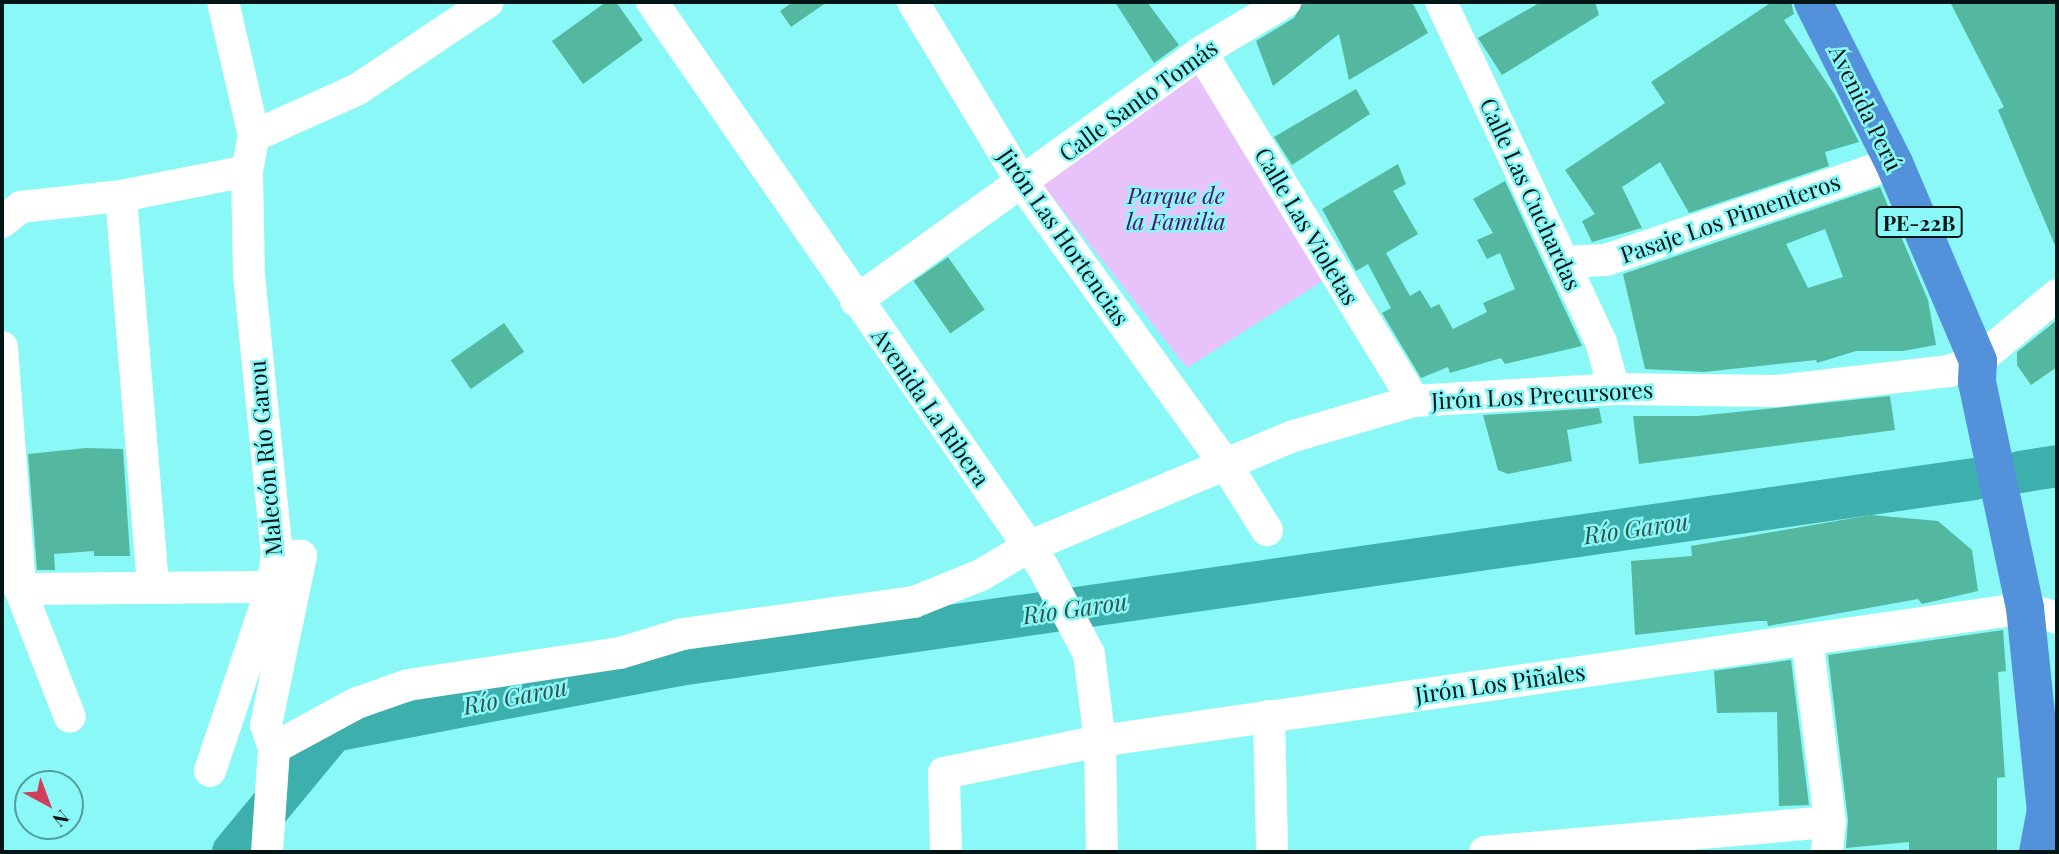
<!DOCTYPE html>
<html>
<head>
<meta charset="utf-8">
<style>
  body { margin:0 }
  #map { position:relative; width:2059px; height:854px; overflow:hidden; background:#89f8f6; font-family:"Playfair Display",serif }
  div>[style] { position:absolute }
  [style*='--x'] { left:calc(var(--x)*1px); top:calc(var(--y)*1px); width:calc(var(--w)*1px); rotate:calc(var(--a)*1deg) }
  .green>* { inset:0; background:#e8c2fb }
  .river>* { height:42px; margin:-21px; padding:0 21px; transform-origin:21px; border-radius:21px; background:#3dafad }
  .building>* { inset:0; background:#53b89f; transform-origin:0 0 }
  .minor>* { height:32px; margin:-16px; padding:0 16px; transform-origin:16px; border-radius:16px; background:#fff }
  .highway>* { height:38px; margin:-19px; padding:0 19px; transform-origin:19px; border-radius:19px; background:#5391da }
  span { translate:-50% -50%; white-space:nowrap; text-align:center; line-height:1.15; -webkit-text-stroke:5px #89f8f6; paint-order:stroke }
  .shield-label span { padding:2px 5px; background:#89f8f6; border:2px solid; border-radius:5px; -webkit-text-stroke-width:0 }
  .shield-label { font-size:21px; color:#001515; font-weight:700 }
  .street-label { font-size:23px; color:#001515 }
  .park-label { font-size:23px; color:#560d70; font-style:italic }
  .water-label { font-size:24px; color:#2f5150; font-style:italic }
  .frame { position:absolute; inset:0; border:4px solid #001515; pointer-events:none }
  .north { position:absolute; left:14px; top:770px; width:70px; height:70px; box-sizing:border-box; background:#89f8f6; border:2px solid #529d9c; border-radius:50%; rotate:139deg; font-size:19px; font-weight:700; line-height:28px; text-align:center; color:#001515 }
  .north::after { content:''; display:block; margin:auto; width:24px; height:32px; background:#d1405b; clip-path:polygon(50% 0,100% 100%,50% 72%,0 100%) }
</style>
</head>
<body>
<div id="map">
  <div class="green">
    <div style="clip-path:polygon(1201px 71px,1324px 280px,1187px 368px,1043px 185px)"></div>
  </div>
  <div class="river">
    <div style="--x:2020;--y:472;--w:37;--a:-9"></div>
    <div style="--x:233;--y:852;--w:157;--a:-50.4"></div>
    <div style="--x:333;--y:731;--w:352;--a:-10.8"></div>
    <div style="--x:679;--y:665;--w:1308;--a:-8.17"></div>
  </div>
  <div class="building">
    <div style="clip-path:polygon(606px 2px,616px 2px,643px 40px,583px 84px,552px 41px)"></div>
    <div style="clip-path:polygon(793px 2px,827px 2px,791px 27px,780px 11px)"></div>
    <div style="clip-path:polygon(1115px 2px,1147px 2px,1179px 45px,1154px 63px)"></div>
    <div style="clip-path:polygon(1303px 2px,1412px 2px,1428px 33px,1349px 80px,1339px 34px,1273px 86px,1256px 41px,1294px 18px)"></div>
    <div style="clip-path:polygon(1541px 2px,1595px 2px,1599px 15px,1502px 75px,1478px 38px)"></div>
    <div style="clip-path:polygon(1772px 2px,1791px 2px,1794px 14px,1784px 20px,1835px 95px,1859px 142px,1825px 152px,1829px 166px,1689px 213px,1660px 162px,1622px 187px,1642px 228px,1592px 242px,1582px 221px,1595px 214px,1565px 170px,1665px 103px,1651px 82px)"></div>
    <div style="clip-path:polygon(1950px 2px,2057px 2px,2057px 250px,1998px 110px,2004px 107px)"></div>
    <div style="clip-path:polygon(1356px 89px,1370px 114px,1292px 165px,1274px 137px)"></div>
    <div style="clip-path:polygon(1398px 164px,1406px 184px,1393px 191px,1418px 234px,1386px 253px,1410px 296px,1420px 290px,1431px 308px,1439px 304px,1453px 329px,1487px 312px,1483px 303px,1515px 289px,1500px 253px,1487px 259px,1477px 240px,1493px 233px,1473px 199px,1505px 181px,1582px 346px,1505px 364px,1501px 358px,1450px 373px,1448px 367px,1421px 378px,1382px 313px,1391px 308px,1368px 264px,1356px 271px,1322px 209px)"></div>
    <div style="clip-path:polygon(evenodd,1880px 187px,1928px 300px,1936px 345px,1903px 351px,1856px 351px,1817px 363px,1816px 360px,1704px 372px,1645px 369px,1623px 274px,1880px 187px,1825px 229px,1843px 277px,1808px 288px,1786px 244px,1825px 229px)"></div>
    <div style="left:948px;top:257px;width:64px;height:42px;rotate:55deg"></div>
    <div style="clip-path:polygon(2057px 320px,2057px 367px,2031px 385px,2017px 365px,2017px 352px)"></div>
    <div style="left:504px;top:323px;width:35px;height:65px;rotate:55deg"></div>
    <div style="clip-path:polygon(1890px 396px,1895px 430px,1639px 464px,1633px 416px,1698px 416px)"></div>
    <div style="clip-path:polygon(1599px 408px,1602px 423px,1567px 430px,1572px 461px,1508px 474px,1498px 470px,1483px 415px)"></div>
    <div style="clip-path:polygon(86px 448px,123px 449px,130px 556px,94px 556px,94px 551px,54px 554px,55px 570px,37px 570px,28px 454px)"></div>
    <div style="clip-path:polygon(1871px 515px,1938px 521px,1972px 550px,1978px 591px,1922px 604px,1918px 599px,1768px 626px,1767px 621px,1757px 621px,1635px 635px,1631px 561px,1692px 556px,1691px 546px)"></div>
    <div style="clip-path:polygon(2003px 630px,2006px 671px,1998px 672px,2005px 777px,1997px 778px,1997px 852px,1909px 852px,1909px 842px,1846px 848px,1848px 820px,1828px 655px)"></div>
    <div style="clip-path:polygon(1791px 660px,1809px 805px,1779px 806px,1777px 712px,1717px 713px,1714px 671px)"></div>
  </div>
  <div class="minor">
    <div style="--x:652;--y:2;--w:687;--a:55.32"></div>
    <div style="--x:1043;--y:567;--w:98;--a:62.1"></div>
    <div style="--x:1089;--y:654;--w:88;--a:82.8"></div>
    <div style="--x:1100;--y:741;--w:111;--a:89"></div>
    <div style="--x:913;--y:2;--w:213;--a:58.9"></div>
    <div style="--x:1023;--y:184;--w:347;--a:54.2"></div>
    <div style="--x:1226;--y:465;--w:77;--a:57.8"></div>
    <div style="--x:1441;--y:2;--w:376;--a:64.8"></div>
    <div style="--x:1601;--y:342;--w:49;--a:74.5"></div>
    <div style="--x:1201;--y:52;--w:409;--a:58.6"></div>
    <div style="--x:254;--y:136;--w:114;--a:-24.3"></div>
    <div style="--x:358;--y:89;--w:156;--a:-33.8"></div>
    <div style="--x:121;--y:196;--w:393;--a:85.3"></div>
    <div style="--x:2;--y:222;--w:24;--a:-38"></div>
    <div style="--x:21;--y:207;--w:101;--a:-6.3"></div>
    <div style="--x:121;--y:196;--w:128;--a:-11.2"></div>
    <div style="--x:1563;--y:262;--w:43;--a:-2.7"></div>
    <div style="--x:1606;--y:260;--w:304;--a:-18.6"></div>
    <div style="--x:856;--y:301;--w:425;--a:-35.8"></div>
    <div style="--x:1201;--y:52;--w:98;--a:-30.8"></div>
    <div style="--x:2;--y:347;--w:243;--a:85.7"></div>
    <div style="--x:20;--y:589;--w:137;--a:68.7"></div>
    <div style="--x:20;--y:589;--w:252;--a:-0.5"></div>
    <div style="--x:1807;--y:639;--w:184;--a:82.8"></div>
    <div style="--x:1830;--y:822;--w:30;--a:96"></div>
    <div style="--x:1269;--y:716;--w:136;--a:88.7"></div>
    <div style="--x:274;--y:748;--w:94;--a:-28.5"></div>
    <div style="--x:357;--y:703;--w:54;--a:-19.4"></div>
    <div style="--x:408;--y:685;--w:214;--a:-8.6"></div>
    <div style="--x:620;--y:653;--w:66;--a:-16.8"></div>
    <div style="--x:683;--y:634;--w:233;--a:-7.9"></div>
    <div style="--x:914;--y:602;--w:72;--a:-21.9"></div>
    <div style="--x:981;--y:575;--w:55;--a:-30.8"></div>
    <div style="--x:1028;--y:547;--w:288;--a:-22.7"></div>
    <div style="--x:1294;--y:436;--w:125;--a:-16.3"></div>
    <div style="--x:1414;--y:401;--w:200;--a:-3.4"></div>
    <div style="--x:1614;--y:389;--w:162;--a:0.7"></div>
    <div style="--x:1776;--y:391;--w:174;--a:-6.6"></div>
    <div style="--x:1949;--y:371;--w:31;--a:-19"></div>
    <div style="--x:1978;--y:361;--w:103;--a:-39.9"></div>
    <div style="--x:210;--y:771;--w:194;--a:-71.4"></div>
    <div style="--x:272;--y:587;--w:32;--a:-81"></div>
    <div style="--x:277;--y:555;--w:280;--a:-95.7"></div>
    <div style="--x:249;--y:276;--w:105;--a:-91.1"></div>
    <div style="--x:247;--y:171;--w:36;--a:-79"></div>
    <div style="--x:254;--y:136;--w:138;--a:-103"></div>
    <div style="--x:267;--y:852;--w:104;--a:-86.1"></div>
    <div style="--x:274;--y:748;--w:24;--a:-109"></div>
    <div style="--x:266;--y:725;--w:173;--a:-78.3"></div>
    <div style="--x:301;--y:556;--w:24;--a:-178"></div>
    <div style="--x:946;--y:852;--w:79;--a:-91.5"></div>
    <div style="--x:944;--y:773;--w:159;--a:-11.6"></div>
    <div style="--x:1100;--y:741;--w:935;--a:-8.18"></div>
    <div style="--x:2025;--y:608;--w:34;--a:17"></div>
    <div style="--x:1485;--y:852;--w:346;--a:-5"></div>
  </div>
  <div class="highway">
    <div style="--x:1813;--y:2;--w:180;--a:63.3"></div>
    <div style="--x:1894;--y:163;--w:215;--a:67"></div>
    <div style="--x:1978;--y:361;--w:21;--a:93"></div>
    <div style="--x:1977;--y:382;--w:231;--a:78"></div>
    <div style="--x:2025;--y:608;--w:203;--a:84.1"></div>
    <div style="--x:2046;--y:810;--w:43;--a:100.8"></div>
  </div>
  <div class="shield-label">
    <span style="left:1919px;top:222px">PE-22B</span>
  </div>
  <div class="street-label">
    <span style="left:1138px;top:100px;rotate:-36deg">Calle Santo Tomás</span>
    <span style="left:1866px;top:108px;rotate:64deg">Avenida Perú</span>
    <span style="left:1531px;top:194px;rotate:65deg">Calle Las Cuchardas</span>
    <span style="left:1730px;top:218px;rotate:-19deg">Pasaje Los Pimenteros</span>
    <span style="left:1307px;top:226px;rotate:59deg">Calle Las Violetas</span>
    <span style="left:1064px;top:237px;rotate:55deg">Jirón Las Hortencias</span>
    <span style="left:1542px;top:395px;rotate:-3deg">Jirón Los Precursores</span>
    <span style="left:931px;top:407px;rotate:55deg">Avenida La Ribera</span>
    <span style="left:265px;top:458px;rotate:-95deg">Malecón Río Garou</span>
    <span style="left:1500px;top:683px;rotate:-8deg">Jirón Los Piñales</span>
  </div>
  <div class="park-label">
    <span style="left:1176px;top:208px">Parque de<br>la Familia</span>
  </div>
  <div class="water-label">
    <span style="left:1636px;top:528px;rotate:-8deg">Río Garou</span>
    <span style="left:1075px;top:608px;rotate:-8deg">Río Garou</span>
    <span style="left:515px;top:696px;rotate:-11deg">Río Garou</span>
  </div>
  <div class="frame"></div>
  <div class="north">N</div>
</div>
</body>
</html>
